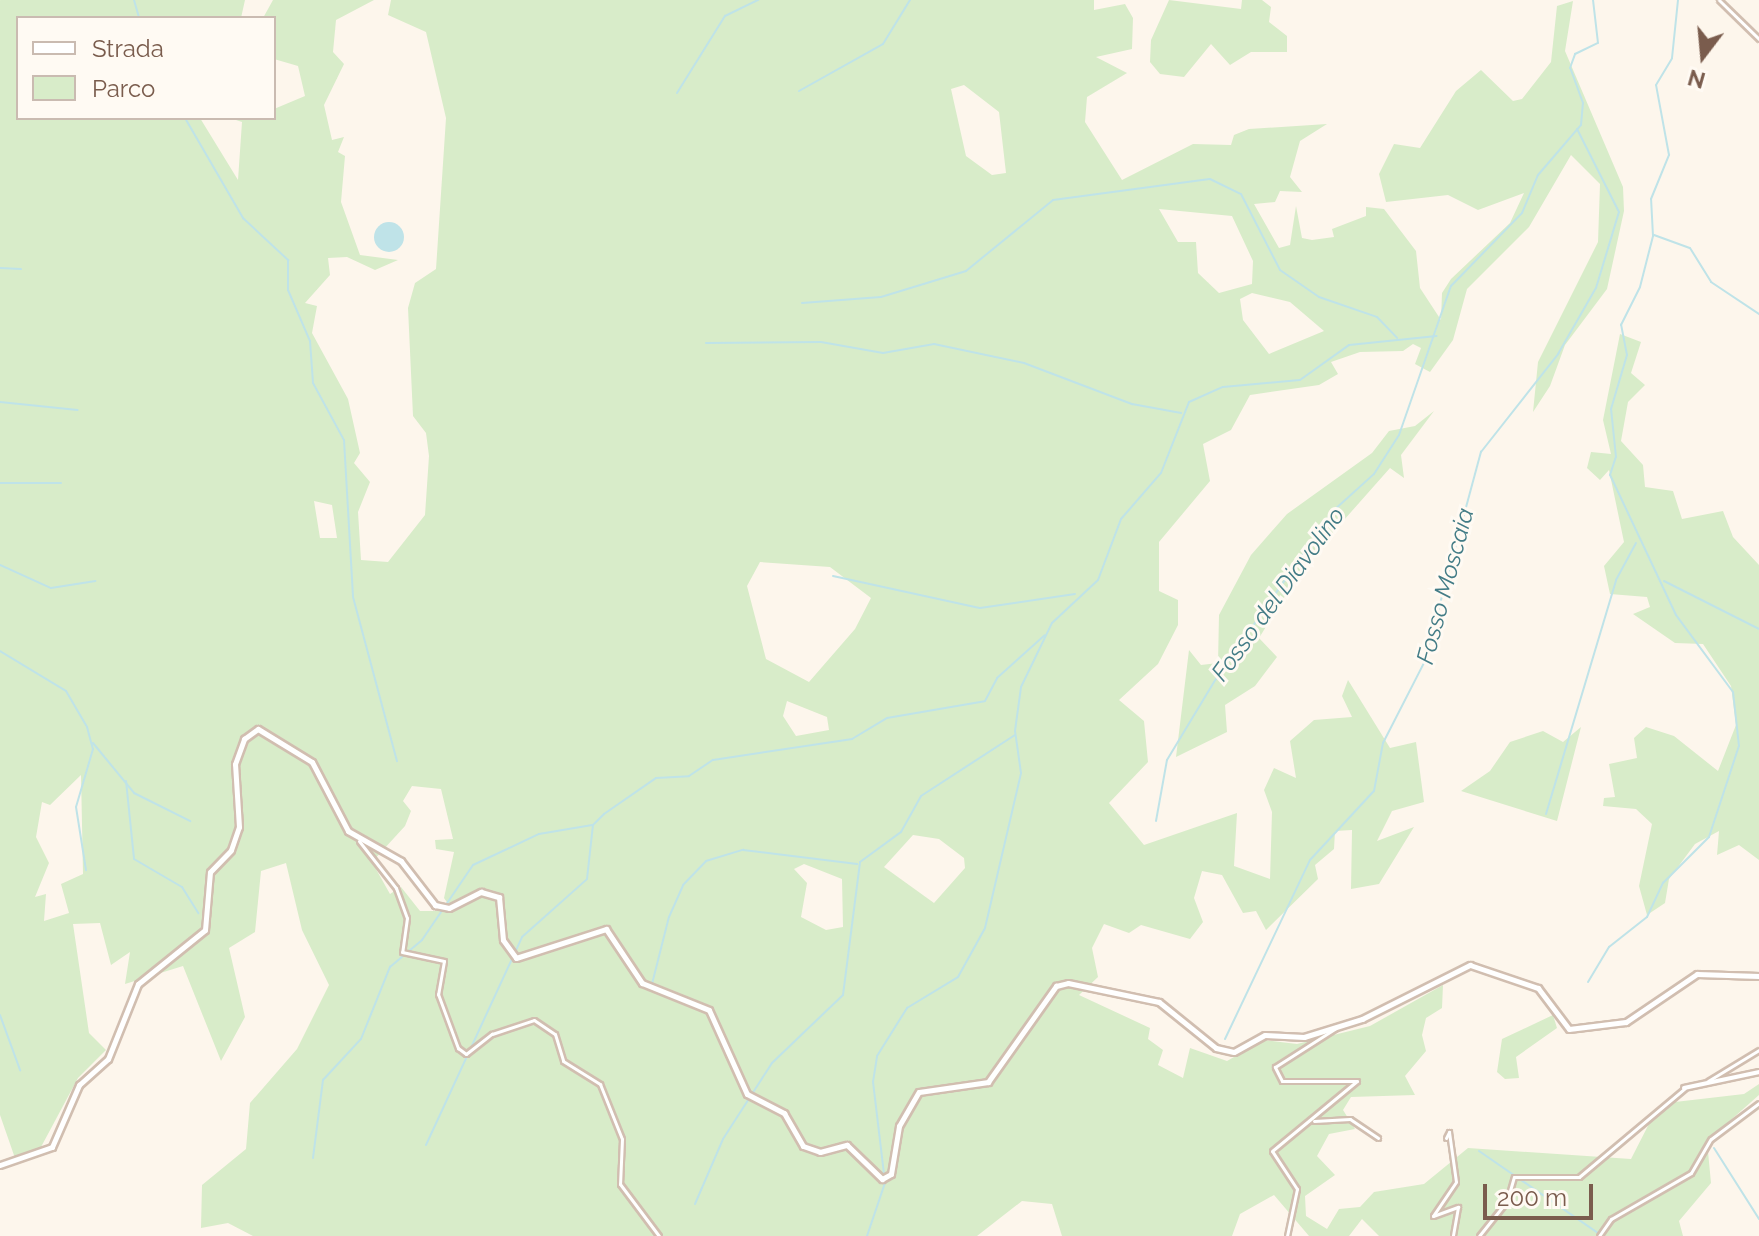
<!DOCTYPE html>
<html>
<head>
<meta charset="utf-8">
<style>
  body { margin:0 }
  #map { position:relative; width:1759px; height:1236px; overflow:hidden; background:#fdf6ec; font-family:Raleway,sans-serif }
  div>[style] { position:absolute }
  [style*='--x'] { left:calc(var(--x)*1px); top:calc(var(--y)*1px); width:calc(var(--w)*1px); rotate:calc(var(--a)*1deg) }
  .green>* { inset:0; background:#d8ecc9 }
  .water>* { inset:0; background:#bfe3e8 }
  .round { border-radius:50% }
  .stream>* { height:2px; margin:-1px; padding:0 1px; transform-origin:1px; border-radius:1px; background:#bfe3e8 }
  .roads { filter:drop-shadow(2px 0 #d1beb0) drop-shadow(-2px 0 #d1beb0) drop-shadow(0 2px #d1beb0) drop-shadow(0 -2px #d1beb0) }
  .minor>* { height:3px; margin:-1.5px; padding:0 1.5px; transform-origin:1.5px; border-radius:1.5px; background:#fff }
  .tertiary>* { height:4px; margin:-2px; padding:0 2px; transform-origin:2px; border-radius:2px; background:#fff }
  .secondary>* { height:5px; margin:-2.5px; padding:0 2.5px; transform-origin:2.5px; border-radius:2.5px; background:#fff }
  span { translate:-50% -50%; white-space:nowrap; text-align:center; line-height:1.15; -webkit-text-stroke:6px #fffaf3; paint-order:stroke }
  .water-label { font-size:24px; color:#437c86; font-style:italic }
  .legend { position:absolute; left:16px; top:16px; width:260px; height:104px; box-sizing:border-box; background:#fffaf3; border:2px solid #cabbb1; margin:0; padding:10px 14px; list-style:none; font-size:24px; color:#7a5c4d }
  .legend li { display:flex; align-items:center; gap:16px; height:40px }
  .legend b { width:40px; border:2px solid #cabbb1 }
  .north { position:absolute; left:1663px; top:16px; width:80px; height:80px; -webkit-text-stroke:6px #fffaf3; paint-order:stroke; rotate:196deg; font-size:22px; font-weight:700; line-height:32px; text-align:center; color:#7a5c4d }
  .north::after { content:''; display:block; margin:auto; width:28px; height:36px; background:#7a5c4d; clip-path:polygon(50% 0,100% 100%,50% 72%,0 100%) }
  .scale { position:absolute; left:1483px; top:1184px; width:110px; height:36px; box-sizing:border-box; border:4px solid #7a5c4d; border-top:0; padding-left:10px; font-size:24px; line-height:28px; white-space:nowrap; color:#7a5c4d; -webkit-text-stroke:6px #fffaf3; paint-order:stroke }
</style>
</head>
<body>
<div id="map">
  <div class="green">
    <div style="clip-path:polygon(evenodd,0 0,245px 0,241px 18px,18px 18px,18px 118px,200px 118px,238px 180px,242px 122px,230px 118px,274px 118px,274px 109px,305px 96px,298px 66px,274px 59px,274px 18px,263px 18px,273px 0,374px 0,336px 20px,333px 52px,344px 64px,324px 105px,332px 140px,344px 137px,338px 152px,345px 156px,341px 202px,360px 255px,398px 260px,375px 270px,347px 257px,328px 258px,330px 275px,305px 303px,317px 306px,312px 333px,348px 399px,360px 453px,354px 463px,370px 482px,358px 512px,361px 560px,388px 562px,425px 515px,429px 456px,426px 433px,413px 416px,408px 308px,415px 283px,436px 269px,446px 118px,426px 32px,388px 15px,391px 0,1094px 0,1094px 10px,1125px 4px,1133px 18px,1132px 49px,1096px 57px,1127px 73px,1087px 97px,1085px 122px,1122px 180px,1193px 144px,1231px 145px,1234px 135px,1249px 129px,1327px 124px,1300px 141px,1290px 177px,1302px 192px,1280px 191px,1275px 202px,1254px 204px,1279px 248px,1290px 245px,1296px 206px,1302px 238px,1312px 240px,1334px 237px,1332px 229px,1366px 216px,1366px 207px,1384px 209px,1416px 251px,1420px 288px,1441px 320px,1442px 293px,1451px 279px,1510px 223px,1524px 193px,1478px 210px,1448px 195px,1386px 202px,1379px 174px,1394px 144px,1420px 148px,1456px 91px,1481px 70px,1513px 101px,1522px 99px,1551px 62px,1557px 6px,1573px 1px,1565px 51px,1623px 187px,1624px 211px,1607px 289px,1565px 345px,1550px 386px,1533px 412px,1538px 362px,1598px 242px,1600px 184px,1571px 155px,1529px 227px,1467px 289px,1453px 340px,1430px 372px,1415px 364px,1421px 348px,1413px 344px,1403px 351px,1360px 352px,1331px 362px,1338px 374px,1319px 385px,1250px 395px,1231px 430px,1203px 444px,1210px 481px,1159px 542px,1159px 591px,1178px 600px,1178px 625px,1158px 664px,1119px 700px,1144px 721px,1148px 762px,1109px 803px,1144px 845px,1237px 813px,1234px 866px,1270px 879px,1272px 812px,1264px 790px,1274px 768px,1296px 778px,1290px 741px,1314px 720px,1352px 717px,1342px 696px,1348px 680px,1390px 748px,1416px 742px,1424px 802px,1392px 811px,1377px 841px,1414px 827px,1379px 884px,1351px 889px,1352px 830px,1335px 831px,1334px 849px,1315px 865px,1318px 879px,1266px 930px,1256px 911px,1243px 913px,1222px 875px,1202px 871px,1194px 898px,1203px 922px,1190px 939px,1141px 925px,1129px 933px,1104px 924px,1092px 948px,1098px 977px,1079px 995px,1150px 1028px,1148px 1039px,1163px 1050px,1158px 1065px,1183px 1078px,1190px 1048px,1227px 1061px,1264px 1040px,1297px 1044px,1370px 1026px,1443px 985px,1442px 1008px,1426px 1018px,1422px 1035px,1426px 1051px,1405px 1076px,1415px 1095px,1351px 1097px,1343px 1110px,1355px 1129px,1329px 1134px,1317px 1156px,1335px 1175px,1305px 1196px,1306px 1216px,1327px 1229px,1339px 1209px,1360px 1207px,1374px 1192px,1424px 1184px,1468px 1148px,1631px 1159px,1653px 1116px,1675px 1102px,1744px 1094px,1759px 1084px,1759px 1095px,1707px 1141px,1711px 1183px,1679px 1221px,1683px 1236px,1379px 1236px,1362px 1219px,1349px 1236px,1309px 1236px,1274px 1195px,1240px 1214px,1232px 1236px,1062px 1236px,1052px 1204px,1022px 1201px,977px 1236px,253px 1236px,228px 1223px,201px 1228px,202px 1185px,246px 1149px,250px 1103px,297px 1049px,329px 985px,302px 930px,286px 863px,261px 871px,255px 932px,229px 948px,245px 1017px,221px 1061px,183px 966px,125px 984px,130px 952px,111px 965px,100px 923px,73px 924px,89px 1033px,106px 1050px,78px 1078px,41px 1147px,16px 1161px,0 1115px,0 0,964px 85px,999px 112px,1006px 173px,992px 175px,966px 156px,951px 89px,964px 85px,0 0,1159px 209px,1232px 216px,1253px 261px,1252px 284px,1219px 293px,1198px 273px,1196px 242px,1178px 242px,1159px 209px,0 0,1252px 293px,1290px 302px,1324px 331px,1269px 354px,1243px 320px,1240px 299px,1252px 293px,0 0,314px 501px,332px 505px,337px 538px,320px 538px,314px 501px,0 0,760px 562px,830px 567px,871px 598px,855px 629px,809px 682px,766px 659px,747px 586px,760px 562px,0 0,787px 701px,827px 717px,829px 730px,796px 736px,783px 716px,787px 701px,0 0,81px 775px,83px 874px,61px 884px,69px 913px,44px 921px,46px 894px,35px 897px,49px 863px,36px 837px,42px 802px,50px 805px,81px 775px,0 0,412px 786px,441px 789px,453px 839px,435px 840px,436px 849px,454px 852px,444px 898px,453px 911px,420px 911px,401px 887px,390px 894px,372px 862px,405px 826px,411px 811px,403px 801px,412px 786px,0 0,913px 835px,939px 839px,964px 858px,965px 868px,934px 903px,884px 867px,913px 835px,0 0,804px 864px,842px 879px,843px 927px,826px 930px,801px 917px,807px 883px,794px 869px,804px 864px)"></div>
    <div style="clip-path:polygon(1169px 0,1241px 9px,1242px 0,1262px 0,1271px 7px,1269px 22px,1287px 36px,1287px 52px,1251px 52px,1230px 65px,1211px 44px,1184px 77px,1160px 74px,1150px 62px,1151px 40px)"></div>
    <div style="clip-path:polygon(1620px 334px,1641px 342px,1631px 373px,1645px 385px,1628px 402px,1621px 441px,1643px 465px,1645px 487px,1673px 491px,1682px 519px,1723px 511px,1733px 537px,1759px 565px,1759px 860px,1739px 845px,1717px 855px,1719px 831px,1695px 844px,1669px 879px,1665px 903px,1647px 915px,1639px 886px,1652px 824px,1636px 809px,1603px 806px,1604px 798px,1615px 797px,1609px 764px,1637px 758px,1634px 738px,1646px 727px,1674px 736px,1718px 771px,1736px 725px,1731px 686px,1703px 644px,1675px 643px,1633px 614px,1650px 607px,1647px 597px,1610px 594px,1604px 566px,1624px 542px,1609px 470px,1600px 480px,1587px 468px,1591px 452px,1611px 454px,1603px 420px)"></div>
    <div style="clip-path:polygon(1434px 411px,1401px 455px,1404px 478px,1390px 468px,1305px 564px,1259px 638px,1277px 657px,1255px 686px,1225px 705px,1227px 732px,1176px 757px,1189px 650px,1201px 665px,1218px 663px,1219px 615px,1251px 555px,1287px 514px,1372px 453px,1389px 431px,1415px 426px)"></div>
    <div style="clip-path:polygon(1581px 727px,1557px 821px,1461px 791px,1490px 771px,1510px 742px,1543px 731px,1563px 742px)"></div>
    <div style="clip-path:polygon(1553px 1015px,1557px 1028px,1516px 1057px,1519px 1078px,1505px 1079px,1497px 1072px,1502px 1039px)"></div>
  </div>
  <div class="water">
    <div class="round" style="left:374px;top:222px;width:30px;height:30px"></div>
  </div>
  <div class="stream">
    <div style="--x:134;--y:0;--w:19;--a:74"></div>
    <div style="--x:799;--y:91;--w:96;--a:-29.2"></div>
    <div style="--x:883;--y:44;--w:52;--a:-58.5"></div>
    <div style="--x:677;--y:93;--w:91;--a:-58.1"></div>
    <div style="--x:725;--y:16;--w:37;--a:-26"></div>
    <div style="--x:185;--y:118;--w:116;--a:59.9"></div>
    <div style="--x:243;--y:218;--w:62;--a:43"></div>
    <div style="--x:288;--y:260;--w:30;--a:90"></div>
    <div style="--x:288;--y:290;--w:56;--a:66.7"></div>
    <div style="--x:310;--y:341;--w:42;--a:85.9"></div>
    <div style="--x:313;--y:383;--w:65;--a:61.5"></div>
    <div style="--x:344;--y:440;--w:157;--a:86.7"></div>
    <div style="--x:353;--y:597;--w:170;--a:75"></div>
    <div style="--x:1654;--y:235;--w:38;--a:20"></div>
    <div style="--x:1690;--y:248;--w:40;--a:58"></div>
    <div style="--x:1711;--y:282;--w:58;--a:33.7"></div>
    <div style="--x:0;--y:268;--w:21;--a:3"></div>
    <div style="--x:802;--y:303;--w:79;--a:-4.3"></div>
    <div style="--x:881;--y:297;--w:89;--a:-17"></div>
    <div style="--x:966;--y:271;--w:112;--a:-39.2"></div>
    <div style="--x:1053;--y:200;--w:158;--a:-7.6"></div>
    <div style="--x:1210;--y:179;--w:34;--a:26"></div>
    <div style="--x:1241;--y:194;--w:85;--a:62.8"></div>
    <div style="--x:1280;--y:270;--w:47;--a:34.7"></div>
    <div style="--x:1319;--y:297;--w:61;--a:19"></div>
    <div style="--x:1377;--y:317;--w:29;--a:46"></div>
    <div style="--x:706;--y:343;--w:115;--a:-0.5"></div>
    <div style="--x:821;--y:342;--w:63;--a:10.1"></div>
    <div style="--x:883;--y:353;--w:52;--a:-10"></div>
    <div style="--x:934;--y:344;--w:92;--a:11.9"></div>
    <div style="--x:1024;--y:363;--w:116;--a:20.8"></div>
    <div style="--x:1132;--y:404;--w:50;--a:10.4"></div>
    <div style="--x:0;--y:402;--w:78;--a:5.9"></div>
    <div style="--x:0;--y:483;--w:61;--a:0"></div>
    <div style="--x:0;--y:565;--w:56;--a:24.3"></div>
    <div style="--x:51;--y:588;--w:45;--a:-9"></div>
    <div style="--x:833;--y:576;--w:150;--a:12.3"></div>
    <div style="--x:980;--y:608;--w:96;--a:-8.4"></div>
    <div style="--x:1664;--y:581;--w:106;--a:26.8"></div>
    <div style="--x:0;--y:651;--w:77;--a:31.2"></div>
    <div style="--x:66;--y:691;--w:42;--a:59.7"></div>
    <div style="--x:87;--y:727;--w:23;--a:75"></div>
    <div style="--x:93;--y:749;--w:60;--a:106.3"></div>
    <div style="--x:76;--y:807;--w:64;--a:81"></div>
    <div style="--x:93;--y:743;--w:65;--a:50.6"></div>
    <div style="--x:134;--y:793;--w:63;--a:26.6"></div>
    <div style="--x:126;--y:781;--w:78;--a:84.1"></div>
    <div style="--x:134;--y:859;--w:56;--a:30.3"></div>
    <div style="--x:182;--y:887;--w:31;--a:58"></div>
    <div style="--x:1546;--y:814;--w:244;--a:-73.3"></div>
    <div style="--x:1616;--y:580;--w:42;--a:-61.6"></div>
    <div style="--x:1156;--y:821;--w:62;--a:-79.8"></div>
    <div style="--x:1167;--y:760;--w:91;--a:-58.9"></div>
    <div style="--x:1214;--y:682;--w:208;--a:-55.2"></div>
    <div style="--x:1333;--y:511;--w:55;--a:-42.1"></div>
    <div style="--x:1374;--y:474;--w:46;--a:-57.3"></div>
    <div style="--x:1399;--y:435;--w:158;--a:-70.8"></div>
    <div style="--x:1451;--y:286;--w:102;--a:-45.8"></div>
    <div style="--x:1522;--y:213;--w:41;--a:-67.2"></div>
    <div style="--x:1538;--y:175;--w:66;--a:-49.3"></div>
    <div style="--x:1581;--y:125;--w:22;--a:-85"></div>
    <div style="--x:1583;--y:103;--w:37;--a:-110"></div>
    <div style="--x:1570;--y:68;--w:15;--a:-70"></div>
    <div style="--x:1575;--y:54;--w:25;--a:-26"></div>
    <div style="--x:1598;--y:43;--w:43;--a:-96.6"></div>
    <div style="--x:1588;--y:982;--w:41;--a:-59"></div>
    <div style="--x:1609;--y:947;--w:48;--a:-38.3"></div>
    <div style="--x:1647;--y:917;--w:38;--a:-65"></div>
    <div style="--x:1663;--y:883;--w:65;--a:-45"></div>
    <div style="--x:1709;--y:837;--w:96;--a:-71.8"></div>
    <div style="--x:1739;--y:746;--w:54;--a:-96.3"></div>
    <div style="--x:1733;--y:692;--w:96;--a:-126.5"></div>
    <div style="--x:1676;--y:615;--w:155;--a:-115.2"></div>
    <div style="--x:1610;--y:475;--w:19;--a:-72"></div>
    <div style="--x:1616;--y:457;--w:48;--a:-95.9"></div>
    <div style="--x:1611;--y:409;--w:56;--a:-73.5"></div>
    <div style="--x:1627;--y:355;--w:31;--a:-101"></div>
    <div style="--x:1621;--y:325;--w:42;--a:-63.4"></div>
    <div style="--x:1640;--y:287;--w:53;--a:-75.7"></div>
    <div style="--x:1653;--y:236;--w:37;--a:-93"></div>
    <div style="--x:1651;--y:199;--w:48;--a:-67.8"></div>
    <div style="--x:1669;--y:155;--w:71;--a:-100.5"></div>
    <div style="--x:1656;--y:85;--w:31;--a:-59"></div>
    <div style="--x:1672;--y:58;--w:58;--a:-84.1"></div>
    <div style="--x:652;--y:984;--w:69;--a:-75.8"></div>
    <div style="--x:669;--y:917;--w:35;--a:-66"></div>
    <div style="--x:683;--y:885;--w:33;--a:-46"></div>
    <div style="--x:706;--y:861;--w:39;--a:-17"></div>
    <div style="--x:743;--y:850;--w:115;--a:7"></div>
    <div style="--x:0;--y:1015;--w:59;--a:70"></div>
    <div style="--x:1225;--y:1039;--w:198;--a:-64.6"></div>
    <div style="--x:1310;--y:860;--w:94;--a:-47.2"></div>
    <div style="--x:1374;--y:791;--w:49;--a:-79.4"></div>
    <div style="--x:1383;--y:743;--w:90;--a:-62.9"></div>
    <div style="--x:1424;--y:663;--w:219;--a:-74.9"></div>
    <div style="--x:1481;--y:452;--w:125;--a:-51.8"></div>
    <div style="--x:1558;--y:354;--w:76;--a:-60.1"></div>
    <div style="--x:1596;--y:288;--w:79;--a:-73.2"></div>
    <div style="--x:1619;--y:212;--w:93;--a:-116.8"></div>
    <div style="--x:426;--y:1145;--w:229;--a:-65.2"></div>
    <div style="--x:522;--y:937;--w:87;--a:-41.7"></div>
    <div style="--x:587;--y:879;--w:54;--a:-83.7"></div>
    <div style="--x:593;--y:825;--w:16;--a:-45"></div>
    <div style="--x:604;--y:814;--w:63;--a:-34.7"></div>
    <div style="--x:656;--y:778;--w:33;--a:-3"></div>
    <div style="--x:689;--y:776;--w:29;--a:-34"></div>
    <div style="--x:713;--y:760;--w:141;--a:-8.6"></div>
    <div style="--x:852;--y:739;--w:41;--a:-31"></div>
    <div style="--x:887;--y:718;--w:99;--a:-9.8"></div>
    <div style="--x:985;--y:701;--w:26;--a:-62"></div>
    <div style="--x:997;--y:678;--w:64;--a:-41.9"></div>
    <div style="--x:1714;--y:1148;--w:84;--a:57.6"></div>
    <div style="--x:1479;--y:1151;--w:150;--a:34.6"></div>
    <div style="--x:313;--y:1158;--w:79;--a:-82.7"></div>
    <div style="--x:323;--y:1080;--w:56;--a:-47.2"></div>
    <div style="--x:361;--y:1039;--w:78;--a:-68.1"></div>
    <div style="--x:390;--y:967;--w:42;--a:-40.2"></div>
    <div style="--x:422;--y:940;--w:91;--a:-55.8"></div>
    <div style="--x:473;--y:865;--w:73;--a:-25.2"></div>
    <div style="--x:539;--y:834;--w:54;--a:-9.6"></div>
    <div style="--x:884;--y:1174;--w:93;--a:-96.8"></div>
    <div style="--x:873;--y:1082;--w:26;--a:-81"></div>
    <div style="--x:877;--y:1056;--w:57;--a:-58"></div>
    <div style="--x:907;--y:1008;--w:60;--a:-31.3"></div>
    <div style="--x:958;--y:977;--w:56;--a:-61.1"></div>
    <div style="--x:985;--y:928;--w:159;--a:-76.9"></div>
    <div style="--x:1021;--y:773;--w:42;--a:-98.1"></div>
    <div style="--x:1015;--y:731;--w:44;--a:-82.2"></div>
    <div style="--x:1021;--y:687;--w:71;--a:-64.2"></div>
    <div style="--x:1052;--y:623;--w:63;--a:-43.1"></div>
    <div style="--x:1098;--y:580;--w:65;--a:-69.3"></div>
    <div style="--x:1121;--y:519;--w:61;--a:-49"></div>
    <div style="--x:1161;--y:473;--w:76;--a:-68.5"></div>
    <div style="--x:1189;--y:402;--w:37;--a:-24"></div>
    <div style="--x:1223;--y:387;--w:77;--a:-5.2"></div>
    <div style="--x:1300;--y:380;--w:60;--a:-35.5"></div>
    <div style="--x:1349;--y:345;--w:88;--a:-5.8"></div>
    <div style="--x:695;--y:1204;--w:71;--a:-66.7"></div>
    <div style="--x:723;--y:1139;--w:90;--a:-57.2"></div>
    <div style="--x:772;--y:1063;--w:98;--a:-43.8"></div>
    <div style="--x:843;--y:995;--w:134;--a:-82.7"></div>
    <div style="--x:860;--y:862;--w:51;--a:-36.2"></div>
    <div style="--x:901;--y:832;--w:41;--a:-60.9"></div>
    <div style="--x:921;--y:796;--w:112;--a:-33"></div>
    <div style="--x:867;--y:1236;--w:59;--a:-71.3"></div>
  </div>
  <div class="roads">
    <div class="minor">
      <div style="--x:1719;--y:0;--w:56;--a:44.3"></div>
      <div style="--x:359;--y:841;--w:60;--a:51.8"></div>
      <div style="--x:396;--y:888;--w:32;--a:70"></div>
      <div style="--x:407;--y:918;--w:34;--a:98"></div>
      <div style="--x:402;--y:952;--w:43;--a:12.1"></div>
      <div style="--x:444;--y:961;--w:34;--a:100"></div>
      <div style="--x:438;--y:994;--w:58;--a:69.7"></div>
      <div style="--x:458;--y:1048;--w:10;--a:37"></div>
      <div style="--x:466;--y:1054;--w:33;--a:-38"></div>
      <div style="--x:492;--y:1034;--w:44;--a:-18.4"></div>
      <div style="--x:534;--y:1020;--w:25;--a:34"></div>
      <div style="--x:555;--y:1034;--w:28;--a:73"></div>
      <div style="--x:563;--y:1061;--w:44;--a:31.9"></div>
      <div style="--x:600;--y:1084;--w:59;--a:68.2"></div>
      <div style="--x:622;--y:1139;--w:45;--a:92.5"></div>
      <div style="--x:620;--y:1184;--w:65;--a:53.1"></div>
      <div style="--x:1708;--y:1081;--w:60;--a:-31.3"></div>
      <div style="--x:1314;--y:1121;--w:36;--a:-3"></div>
      <div style="--x:1350;--y:1119;--w:34;--a:34"></div>
      <div style="--x:1446;--y:1138;--w:7;--a:-63"></div>
      <div style="--x:1449;--y:1132;--w:50;--a:82"></div>
      <div style="--x:1456;--y:1182;--w:41;--a:124.1"></div>
      <div style="--x:1433;--y:1216;--w:27;--a:-20"></div>
      <div style="--x:1458;--y:1207;--w:29;--a:100"></div>
      <div style="--x:1287;--y:1236;--w:48;--a:-78"></div>
      <div style="--x:1297;--y:1189;--w:45;--a:-123.3"></div>
      <div style="--x:1272;--y:1151;--w:110;--a:-39.5"></div>
      <div style="--x:1357;--y:1081;--w:75;--a:180"></div>
      <div style="--x:1282;--y:1081;--w:16;--a:-117"></div>
      <div style="--x:1275;--y:1067;--w:72;--a:-32.6"></div>
      <div style="--x:1479;--y:1236;--w:45;--a:-51.3"></div>
      <div style="--x:1507;--y:1201;--w:25;--a:-74"></div>
      <div style="--x:1514;--y:1177;--w:65;--a:0"></div>
      <div style="--x:1579;--y:1177;--w:138;--a:-40"></div>
      <div style="--x:1599;--y:1236;--w:21;--a:-55"></div>
      <div style="--x:1611;--y:1219;--w:92;--a:-29.9"></div>
      <div style="--x:1691;--y:1173;--w:39;--a:-60"></div>
      <div style="--x:1711;--y:1139;--w:60;--a:-36.9"></div>
    </div>
    <div class="tertiary">
      <div style="--x:1684;--y:1088;--w:77;--a:-12"></div>
    </div>
    <div class="secondary">
      <div style="--x:0;--y:1165;--w:55;--a:-19.1"></div>
      <div style="--x:52;--y:1147;--w:68;--a:-66.5"></div>
      <div style="--x:79;--y:1085;--w:39;--a:-42"></div>
      <div style="--x:108;--y:1059;--w:81;--a:-68.2"></div>
      <div style="--x:138;--y:984;--w:86;--a:-38.9"></div>
      <div style="--x:205;--y:930;--w:58;--a:-85.1"></div>
      <div style="--x:210;--y:872;--w:30;--a:-46"></div>
      <div style="--x:231;--y:850;--w:24;--a:-71"></div>
      <div style="--x:239;--y:827;--w:63;--a:-93.6"></div>
      <div style="--x:235;--y:764;--w:27;--a:-70"></div>
      <div style="--x:244;--y:739;--w:17;--a:-36"></div>
      <div style="--x:258;--y:729;--w:63;--a:31.4"></div>
      <div style="--x:312;--y:762;--w:78;--a:62.4"></div>
      <div style="--x:348;--y:831;--w:61;--a:29.5"></div>
      <div style="--x:401;--y:861;--w:56;--a:52.3"></div>
      <div style="--x:435;--y:905;--w:14;--a:12"></div>
      <div style="--x:449;--y:908;--w:36;--a:-27"></div>
      <div style="--x:481;--y:892;--w:19;--a:16"></div>
      <div style="--x:499;--y:897;--w:43;--a:84.7"></div>
      <div style="--x:503;--y:940;--w:22;--a:54"></div>
      <div style="--x:516;--y:958;--w:95;--a:-17.9"></div>
      <div style="--x:606;--y:929;--w:65;--a:56.3"></div>
      <div style="--x:642;--y:983;--w:72;--a:21.9"></div>
      <div style="--x:709;--y:1010;--w:92;--a:65.7"></div>
      <div style="--x:747;--y:1094;--w:42;--a:27.2"></div>
      <div style="--x:784;--y:1113;--w:38;--a:60"></div>
      <div style="--x:803;--y:1146;--w:18;--a:19"></div>
      <div style="--x:820;--y:1152;--w:28;--a:-15"></div>
      <div style="--x:847;--y:1145;--w:49;--a:44.2"></div>
      <div style="--x:882;--y:1179;--w:10;--a:-29"></div>
      <div style="--x:891;--y:1174;--w:49;--a:-80.5"></div>
      <div style="--x:899;--y:1126;--w:39;--a:-60"></div>
      <div style="--x:919;--y:1092;--w:70;--a:-8.2"></div>
      <div style="--x:988;--y:1082;--w:118;--a:-54.7"></div>
      <div style="--x:1056;--y:986;--w:12;--a:-14"></div>
      <div style="--x:1068;--y:983;--w:93;--a:11.8"></div>
      <div style="--x:1159;--y:1002;--w:73;--a:38.9"></div>
      <div style="--x:1216;--y:1048;--w:18;--a:13"></div>
      <div style="--x:1234;--y:1052;--w:35;--a:-29"></div>
      <div style="--x:1265;--y:1035;--w:39;--a:3"></div>
      <div style="--x:1304;--y:1037;--w:61;--a:-17.2"></div>
      <div style="--x:1362;--y:1019;--w:121;--a:-26.6"></div>
      <div style="--x:1470;--y:965;--w:72;--a:18.7"></div>
      <div style="--x:1538;--y:988;--w:51;--a:52.9"></div>
      <div style="--x:1569;--y:1029;--w:57;--a:-7"></div>
      <div style="--x:1626;--y:1022;--w:86;--a:-34.1"></div>
      <div style="--x:1697;--y:974;--w:62;--a:1.8"></div>
    </div>
  </div>
  <div class="water-label">
    <span style="left:1445px;top:586px;rotate:-75deg">Fosso Moscaia</span>
    <span style="left:1278px;top:594px;rotate:-54deg">Fosso del Diavolino</span>
  </div>
  <ul class="legend">
  <li><b style="height:10px;background:#fff"></b>Strada</li>
  <li><b style="height:22px;background:#d8ecc9"></b>Parco</li>
  </ul>
  <div class="north">N</div>
  <div class="scale">200 m</div>
</div>
</body>
</html>
